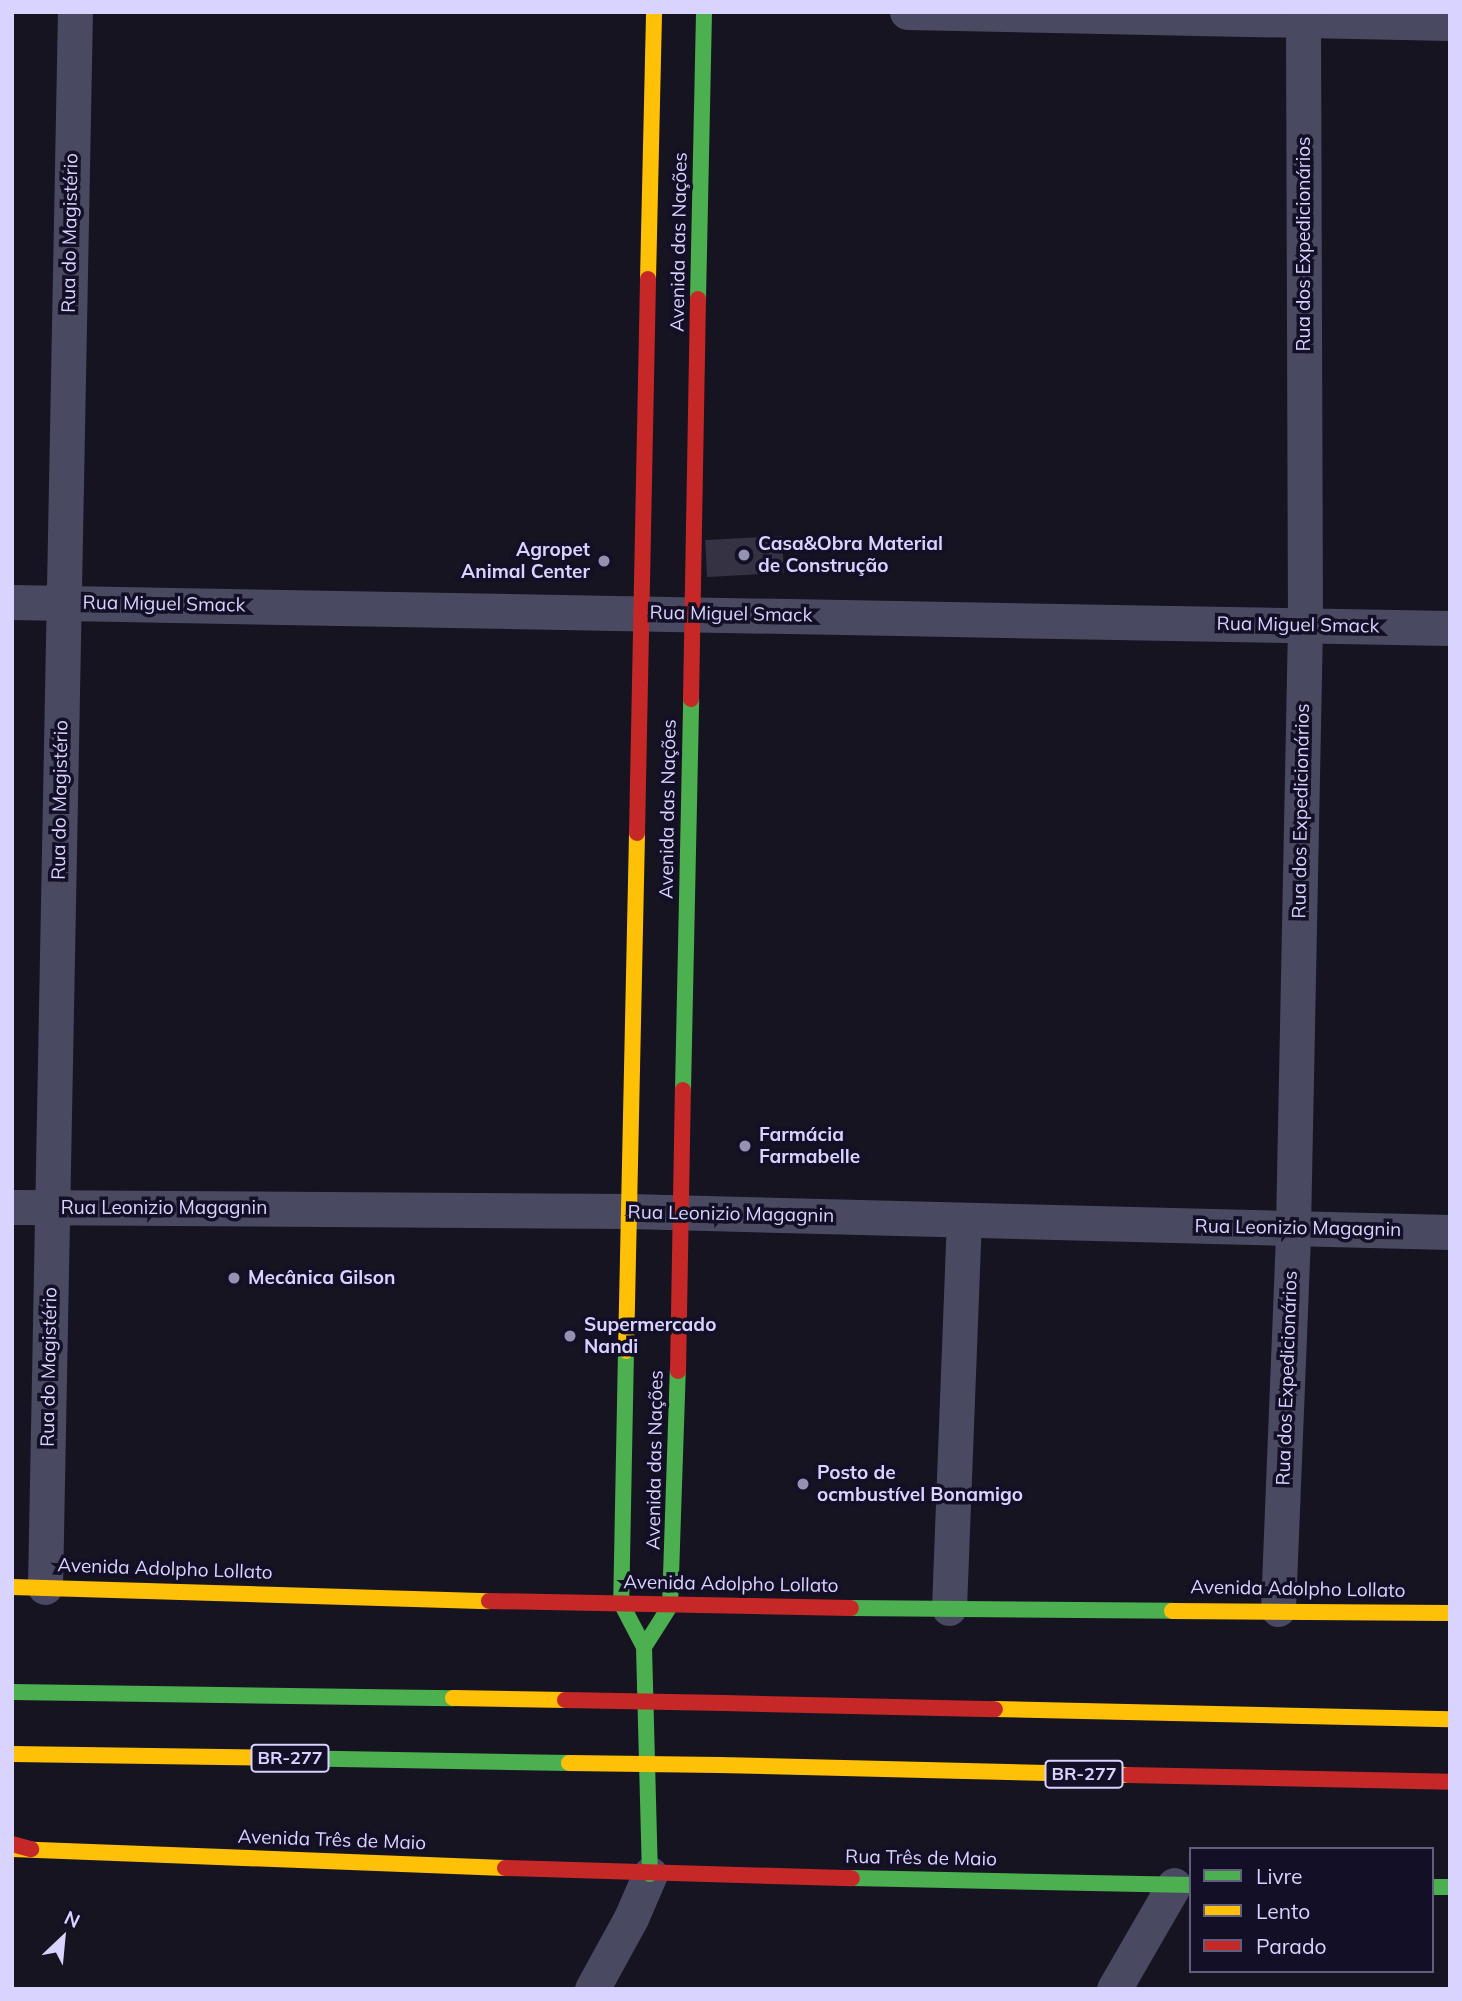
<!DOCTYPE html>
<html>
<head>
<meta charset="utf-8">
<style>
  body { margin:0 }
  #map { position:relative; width:1462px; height:2001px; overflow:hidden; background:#161421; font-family:Mulish,sans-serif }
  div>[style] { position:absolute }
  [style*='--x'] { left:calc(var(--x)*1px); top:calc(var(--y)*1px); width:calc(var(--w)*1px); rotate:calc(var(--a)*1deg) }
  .building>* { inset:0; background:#343243; transform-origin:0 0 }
  .street>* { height:35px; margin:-17.5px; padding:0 17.5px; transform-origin:17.5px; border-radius:17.5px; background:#4a4962 }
  .fast>* { height:16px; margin:-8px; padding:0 8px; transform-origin:8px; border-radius:8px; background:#4caf50 }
  .slow>* { height:16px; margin:-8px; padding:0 8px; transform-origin:8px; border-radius:8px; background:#ffc107 }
  .jam>* { height:16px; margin:-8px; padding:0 8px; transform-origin:8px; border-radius:8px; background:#c62828 }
  .slow-bridge>* { height:16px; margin:-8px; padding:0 8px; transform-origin:8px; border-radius:8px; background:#ffc107 }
  .jam-bridge>* { height:16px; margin:-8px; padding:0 8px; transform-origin:8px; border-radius:8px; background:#c62828 }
  .dots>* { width:19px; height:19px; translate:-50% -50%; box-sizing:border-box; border:4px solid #130f26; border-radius:50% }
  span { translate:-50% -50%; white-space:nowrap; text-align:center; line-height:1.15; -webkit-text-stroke:7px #130f26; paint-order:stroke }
  .shield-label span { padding:2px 5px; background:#130f26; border:2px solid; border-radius:5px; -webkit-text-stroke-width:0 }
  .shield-label { font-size:18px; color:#d9d4ff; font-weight:700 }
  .street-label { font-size:19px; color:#d9d4ff }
  .poi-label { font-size:19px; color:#d9d4ff; font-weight:700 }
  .left { translate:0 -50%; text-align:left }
  .right { translate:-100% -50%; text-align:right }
  .frame { position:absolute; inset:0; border:14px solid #d9d4ff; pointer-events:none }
  .legend { position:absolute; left:1189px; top:1847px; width:245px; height:126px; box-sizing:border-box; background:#130f26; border:2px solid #625e7d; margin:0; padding:9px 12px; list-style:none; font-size:21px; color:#d9d4ff }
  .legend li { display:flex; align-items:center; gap:14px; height:35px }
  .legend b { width:35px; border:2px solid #625e7d }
  .north { position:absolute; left:28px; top:1903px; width:70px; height:70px; -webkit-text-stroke:5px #130f26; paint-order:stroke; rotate:26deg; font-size:19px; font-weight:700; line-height:28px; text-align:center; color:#d9d4ff }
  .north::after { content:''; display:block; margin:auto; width:24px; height:32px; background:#d9d4ff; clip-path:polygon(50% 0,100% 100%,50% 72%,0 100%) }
</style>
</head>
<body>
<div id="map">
  <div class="building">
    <div style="left:782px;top:536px;width:37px;height:77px;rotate:87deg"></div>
  </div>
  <div class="street">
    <div style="--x:907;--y:12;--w:543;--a:1.16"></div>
    <div style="--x:12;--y:602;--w:1438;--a:1.04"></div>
    <div style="--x:12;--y:1207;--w:617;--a:0.37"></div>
    <div style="--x:629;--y:1211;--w:821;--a:1.47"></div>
    <div style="--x:45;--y:1587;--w:1575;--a:-88.91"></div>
    <div style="--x:949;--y:1608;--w:388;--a:-87.8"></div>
    <div style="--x:1278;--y:1609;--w:381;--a:-87.7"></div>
    <div style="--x:1293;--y:1228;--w:603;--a:-88.86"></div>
    <div style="--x:1305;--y:625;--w:613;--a:-90.19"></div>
    <div style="--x:592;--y:1989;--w:81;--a:-61.2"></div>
    <div style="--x:631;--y:1918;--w:48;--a:-66.6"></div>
    <div style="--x:1114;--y:1989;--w:120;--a:-60"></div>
  </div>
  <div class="fast">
    <div style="--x:698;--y:299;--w:287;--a:-88.8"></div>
    <div style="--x:683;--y:1090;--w:391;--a:-88.8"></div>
    <div style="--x:626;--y:1351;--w:252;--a:91.1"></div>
    <div style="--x:621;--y:1603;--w:50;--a:62.4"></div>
    <div style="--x:644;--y:1647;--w:227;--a:88.5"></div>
    <div style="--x:851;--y:1608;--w:321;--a:0.5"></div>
    <div style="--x:644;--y:1647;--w:49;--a:-57.6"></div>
    <div style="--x:670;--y:1606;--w:235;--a:-88.1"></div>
    <div style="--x:12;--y:1692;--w:441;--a:0.8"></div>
    <div style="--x:283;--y:1758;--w:286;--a:1"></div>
    <div style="--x:852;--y:1878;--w:339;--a:1.2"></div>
    <div style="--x:1432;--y:1887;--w:18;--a:0"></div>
  </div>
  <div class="slow">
    <div style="--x:648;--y:279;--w:267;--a:-88.7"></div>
    <div style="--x:626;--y:1351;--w:518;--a:-88.78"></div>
    <div style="--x:12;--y:1587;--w:477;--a:1.7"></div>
    <div style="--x:1172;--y:1611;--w:278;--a:0.4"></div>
    <div style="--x:453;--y:1698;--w:112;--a:1"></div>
    <div style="--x:995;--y:1709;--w:455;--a:1.3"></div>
    <div style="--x:12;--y:1754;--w:271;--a:0.8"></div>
    <div style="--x:719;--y:1765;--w:409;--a:1.4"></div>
    <div style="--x:12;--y:1849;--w:493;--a:2.2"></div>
  </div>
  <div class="jam">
    <div style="--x:691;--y:699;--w:400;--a:-89"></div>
    <div style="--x:637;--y:833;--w:554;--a:-88.86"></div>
    <div style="--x:678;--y:1371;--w:281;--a:-89"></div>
    <div style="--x:489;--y:1601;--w:362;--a:1.1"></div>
    <div style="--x:723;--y:1703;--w:272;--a:1.3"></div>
    <div style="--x:1128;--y:1775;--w:322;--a:1.2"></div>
    <div style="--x:12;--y:1844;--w:20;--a:15"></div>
    <div style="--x:505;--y:1868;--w:347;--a:1.7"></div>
  </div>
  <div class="slow-bridge">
    <div style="--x:569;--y:1763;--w:150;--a:0.8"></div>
  </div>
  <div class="jam-bridge">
    <div style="--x:565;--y:1700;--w:158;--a:1.1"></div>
  </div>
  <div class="dots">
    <div style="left:744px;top:555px;background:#9591b1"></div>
    <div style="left:604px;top:561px;background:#9591b1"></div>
    <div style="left:745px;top:1146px;background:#9591b1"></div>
    <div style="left:234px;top:1278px;background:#9591b1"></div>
    <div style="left:570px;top:1336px;background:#9591b1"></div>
    <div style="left:803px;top:1484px;background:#9591b1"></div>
  </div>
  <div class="shield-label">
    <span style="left:290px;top:1758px">BR-277</span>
    <span style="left:1084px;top:1774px">BR-277</span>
  </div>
  <div class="street-label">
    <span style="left:70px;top:233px;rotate:-89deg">Rua do Magistério</span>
    <span style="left:679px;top:242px;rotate:-89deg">Avenida das Nações</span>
    <span style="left:1304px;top:244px;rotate:-90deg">Rua dos Expedicionários</span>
    <span style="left:164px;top:604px;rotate:1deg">Rua Miguel Smack</span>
    <span style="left:731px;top:614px;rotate:1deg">Rua Miguel Smack</span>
    <span style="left:1298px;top:625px;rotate:1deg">Rua Miguel Smack</span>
    <span style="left:60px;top:800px;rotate:-89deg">Rua do Magistério</span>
    <span style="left:668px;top:809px;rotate:-89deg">Avenida das Nações</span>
    <span style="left:1301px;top:811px;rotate:-89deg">Rua dos Expedicionários</span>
    <span style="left:164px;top:1208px">Rua Leonizio Magagnin</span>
    <span style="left:731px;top:1214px;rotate:1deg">Rua Leonizio Magagnin</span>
    <span style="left:1298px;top:1228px;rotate:1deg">Rua Leonizio Magagnin</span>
    <span style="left:49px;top:1367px;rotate:-89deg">Rua do Magistério</span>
    <span style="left:1287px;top:1378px;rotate:-88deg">Rua dos Expedicionários</span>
    <span style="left:655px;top:1460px;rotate:-89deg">Avenida das Nações</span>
    <span style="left:165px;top:1569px;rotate:2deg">Avenida Adolpho Lollato</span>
    <span style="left:731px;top:1584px;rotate:1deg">Avenida Adolpho Lollato</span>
    <span style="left:1298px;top:1589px;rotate:1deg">Avenida Adolpho Lollato</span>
    <span style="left:332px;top:1840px;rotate:2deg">Avenida Três de Maio</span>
    <span style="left:921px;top:1858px;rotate:1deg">Rua Três de Maio</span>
  </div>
  <div class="poi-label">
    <span class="left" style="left:758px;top:555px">Casa&amp;Obra Material<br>de Construção</span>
    <span class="right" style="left:590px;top:561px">Agropet<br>Animal Center</span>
    <span class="left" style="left:759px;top:1146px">Farmácia<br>Farmabelle</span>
    <span class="left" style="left:248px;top:1278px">Mecânica Gilson</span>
    <span class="left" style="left:584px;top:1336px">Supermercado<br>Nandi</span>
    <span class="left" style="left:817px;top:1484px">Posto de<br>ocmbustível Bonamigo</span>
  </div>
  <div class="frame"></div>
  <ul class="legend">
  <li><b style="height:9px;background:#4caf50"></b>Livre</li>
  <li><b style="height:9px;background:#ffc107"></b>Lento</li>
  <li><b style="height:9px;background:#c62828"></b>Parado</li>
  </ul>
  <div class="north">N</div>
</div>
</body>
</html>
